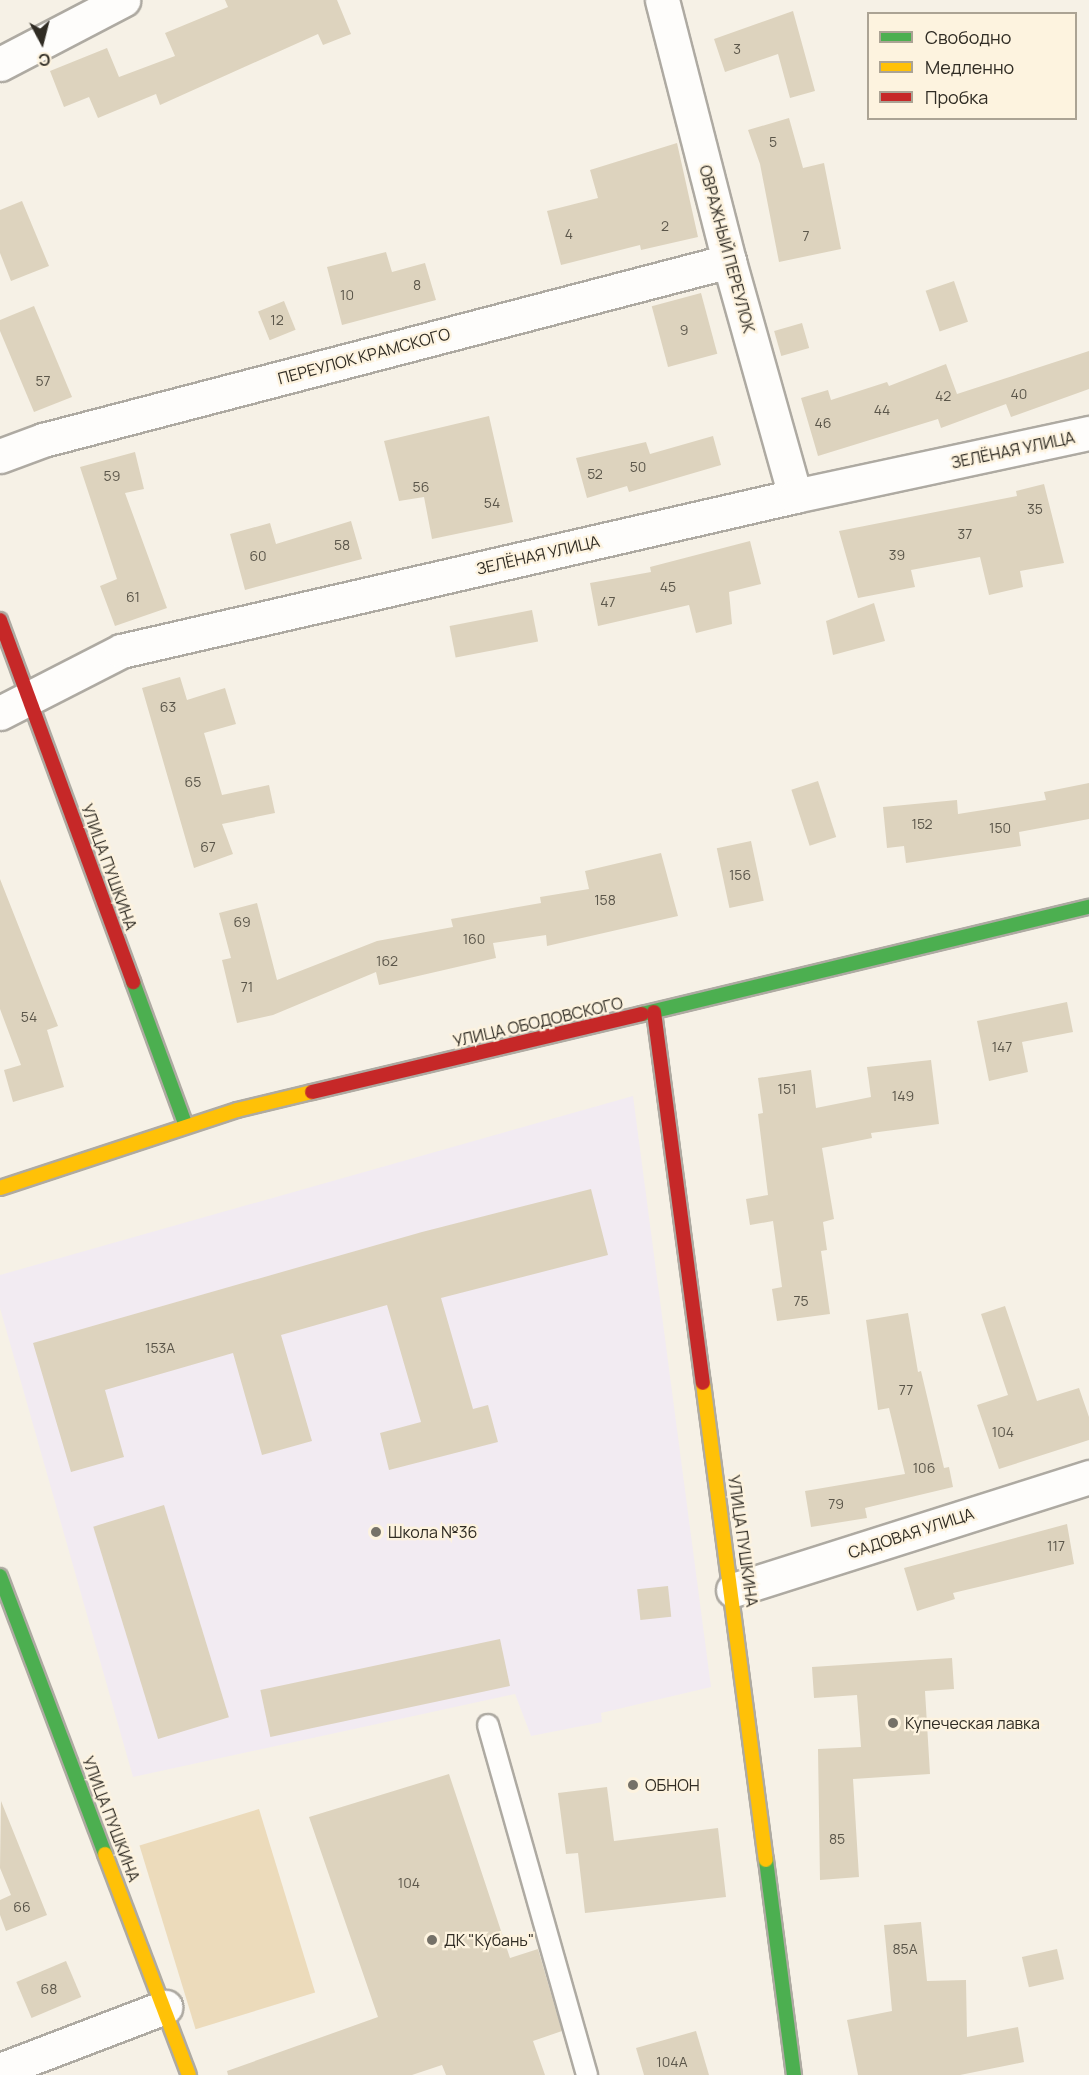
<!DOCTYPE html>
<html>
<head>
<meta charset="utf-8">
<style>
  body { margin:0 }
  #map { position:relative; width:1089px; height:2075px; overflow:hidden; background:#f6f1e6; font-family:Manrope,sans-serif }
  div>[style] { position:absolute }
  [style*='--x'] { left:calc(var(--x)*1px); top:calc(var(--y)*1px); width:calc(var(--w)*1px); rotate:calc(var(--a)*1deg) }
  .education>* { inset:0; background:#f2ebf2 }
  .green>* { inset:0; background:#ecdbbb; transform-origin:0 0 }
  .building>* { inset:0; background:#ddd3be; transform-origin:0 0 }
  .roads { filter:drop-shadow(2px 0 #aeaaa2) drop-shadow(-2px 0 #aeaaa2) drop-shadow(0 2px #aeaaa2) drop-shadow(0 -2px #aeaaa2) }
  .lane>* { height:20px; margin:-10px; padding:0 10px; transform-origin:10px; border-radius:10px; background:#fefdfb }
  .street>* { height:33px; margin:-16.5px; padding:0 16.5px; transform-origin:16.5px; border-radius:16.5px; background:#fefdfb }
  .fast>* { height:14px; margin:-7px; padding:0 7px; transform-origin:7px; border-radius:7px; background:#4caf50 }
  .slow>* { height:14px; margin:-7px; padding:0 7px; transform-origin:7px; border-radius:7px; background:#ffc107 }
  .jam>* { height:14px; margin:-7px; padding:0 7px; transform-origin:7px; border-radius:7px; background:#c62828 }
  .dots>* { width:16px; height:16px; translate:-50% -50%; box-sizing:border-box; border:3px solid #fdf3df; border-radius:50% }
  span { translate:-50% -50%; white-space:nowrap; text-align:center; line-height:1.15; -webkit-text-stroke:4.5px #fdf3df; paint-order:stroke }
  .number-label { font-size:14px; color:#5b564a }
  .number-label span { -webkit-text-stroke-width:0 }
  .street-label { font-size:16px; color:#302c24 }
  .poi-label { font-size:16px; color:#302c24 }
  .left { translate:0 -50%; text-align:left }
  .legend { position:absolute; left:867px; top:12px; width:210px; height:108px; box-sizing:border-box; background:#fdf3df; border:2px solid #aba394; margin:0; padding:8px 10px; list-style:none; font-size:18px; color:#302c24 }
  .legend li { display:flex; align-items:center; gap:12px; height:30px }
  .legend b { width:30px; border:2px solid #aba394 }
  .north { position:absolute; left:12px; top:12px; width:60px; height:60px; -webkit-text-stroke:4px #fdf3df; paint-order:stroke; rotate:173deg; font-size:16px; font-weight:700; line-height:24px; text-align:center; color:#302c24 }
  .north::after { content:''; display:block; margin:auto; width:21px; height:27px; background:#302c24; clip-path:polygon(50% 0,100% 100%,50% 72%,0 100%) }
</style>
</head>
<body>
<div id="map">
  <div class="education">
    <div style="clip-path:polygon(633px 1096px,711px 1687px,601px 1713px,602px 1722px,531px 1736px,515px 1694px,133px 1777px,0 1308px,0 1275px)"></div>
  </div>
  <div class="green">
    <div style="left:259px;top:1809px;width:192px;height:125px;rotate:73deg"></div>
  </div>
  <div class="building">
    <div style="clip-path:polygon(225px 0,337px 0,351px 34px,323px 45px,318px 34px,160px 105px,156px 94px,98px 118px,89px 97px,64px 107px,50px 71px,107px 48px,119px 77px,175px 56px,165px 33px,228px 7px)"></div>
    <div style="clip-path:polygon(793px 11px,815px 91px,790px 98px,778px 54px,725px 72px,714px 39px)"></div>
    <div style="clip-path:polygon(789px 118px,803px 168px,824px 163px,841px 249px,779px 262px,760px 164px,748px 130px)"></div>
    <div style="clip-path:polygon(677px 143px,698px 237px,641px 250px,640px 245px,561px 265px,547px 211px,598px 198px,590px 170px)"></div>
    <div style="clip-path:polygon(22px 201px,49px 266px,11px 281px,0 253px,0 210px)"></div>
    <div style="clip-path:polygon(386px 252px,392px 272px,425px 263px,436px 300px,342px 325px,327px 267px)"></div>
    <div style="left:954px;top:281px;width:43px;height:30px;rotate:71deg"></div>
    <div style="left:701px;top:293px;width:63px;height:51px;rotate:75deg"></div>
    <div style="left:284px;top:301px;width:31px;height:28px;rotate:68deg"></div>
    <div style="clip-path:polygon(34px 306px,72px 397px,34px 412px,0 331px,0 320px)"></div>
    <div style="left:802px;top:323px;width:26px;height:29px;rotate:74deg"></div>
    <div style="clip-path:polygon(1089px 351px,1089px 389px,1011px 417px,1006px 404px,941px 428px,938px 419px,818px 456px,801px 398px,828px 390px,831px 400px,887px 382px,889px 386px,946px 364px,957px 394px)"></div>
    <div style="clip-path:polygon(489px 416px,513px 522px,432px 539px,424px 497px,399px 501px,384px 441px)"></div>
    <div style="clip-path:polygon(713px 436px,721px 465px,629px 492px,627px 486px,587px 498px,576px 458px,646px 442px,650px 454px)"></div>
    <div style="clip-path:polygon(135px 452px,144px 489px,125px 493px,167px 608px,115px 626px,100px 586px,117px 579px,80px 467px)"></div>
    <div style="clip-path:polygon(1044px 484px,1064px 563px,1020px 571px,1023px 587px,989px 595px,980px 557px,911px 570px,915px 587px,858px 598px,839px 531px,1017px 496px,1016px 491px)"></div>
    <div style="clip-path:polygon(351px 521px,362px 559px,245px 590px,230px 534px,270px 523px,276px 544px)"></div>
    <div style="clip-path:polygon(750px 541px,761px 584px,729px 592px,732px 624px,696px 633px,689px 605px,598px 626px,590px 583px,651px 572px,650px 567px)"></div>
    <div style="clip-path:polygon(874px 603px,885px 641px,833px 655px,826px 621px)"></div>
    <div style="left:532px;top:610px;width:32px;height:84px;rotate:79deg"></div>
    <div style="clip-path:polygon(180px 677px,187px 700px,225px 688px,236px 724px,204px 733px,222px 795px,269px 785px,275px 813px,222px 824px,233px 854px,194px 868px,142px 688px)"></div>
    <div style="left:818px;top:781px;width:59px;height:28px;rotate:72deg"></div>
    <div style="clip-path:polygon(1089px 783px,1089px 819px,1019px 832px,1021px 846px,906px 863px,904px 846px,887px 848px,883px 807px,957px 800px,958px 814px,1046px 800px,1044px 792px)"></div>
    <div style="left:751px;top:841px;width:61px;height:35px;rotate:78deg"></div>
    <div style="clip-path:polygon(661px 853px,678px 916px,547px 946px,546px 935px,493px 943px,496px 958px,379px 985px,376px 972px,273px 1015px,237px 1023px,222px 960px,231px 958px,219px 913px,257px 903px,277px 980px,377px 941px,453px 927px,451px 919px,541px 903px,540px 897px,589px 889px,585px 871px)"></div>
    <div style="clip-path:polygon(0 879px,58px 1026px,47px 1030px,64px 1087px,13px 1102px,4px 1070px,21px 1065px,0 1009px)"></div>
    <div style="clip-path:polygon(1067px 1002px,1073px 1032px,1022px 1042px,1028px 1072px,989px 1081px,977px 1021px)"></div>
    <div style="clip-path:polygon(931px 1060px,939px 1124px,871px 1133px,872px 1138px,822px 1148px,834px 1219px,823px 1222px,827px 1250px,821px 1251px,830px 1314px,777px 1321px,772px 1289px,782px 1287px,773px 1221px,750px 1225px,746px 1199px,768px 1195px,758px 1114px,763px 1113px,758px 1078px,811px 1070px,816px 1108px,871px 1097px,867px 1067px)"></div>
    <div style="clip-path:polygon(591px 1189px,608px 1255px,441px 1298px,473px 1409px,488px 1405px,498px 1442px,389px 1470px,380px 1433px,421px 1422px,387px 1305px,281px 1335px,312px 1441px,262px 1455px,233px 1353px,105px 1390px,124px 1457px,71px 1472px,33px 1343px,422px 1232px)"></div>
    <div style="clip-path:polygon(1005px 1306px,1037px 1401px,1079px 1388px,1089px 1417px,1089px 1440px,999px 1469px,977px 1405px,1008px 1395px,981px 1314px)"></div>
    <div style="clip-path:polygon(908px 1313px,918px 1372px,921px 1371px,944px 1468px,949px 1467px,953px 1487px,865px 1508px,867px 1518px,811px 1527px,805px 1491px,905px 1474px,889px 1408px,878px 1410px,866px 1320px)"></div>
    <div style="left:164px;top:1505px;width:222px;height:74px;rotate:73deg"></div>
    <div style="clip-path:polygon(1067px 1524px,1074px 1564px,953px 1593px,955px 1599px,917px 1611px,904px 1568px)"></div>
    <div style="left:668px;top:1586px;width:31px;height:31px;rotate:84deg"></div>
    <div style="left:500px;top:1639px;width:48px;height:245px;rotate:78deg"></div>
    <div style="clip-path:polygon(952px 1658px,954px 1689px,925px 1691px,930px 1774px,853px 1779px,859px 1877px,820px 1880px,818px 1749px,861px 1747px,857px 1695px,814px 1698px,812px 1667px)"></div>
    <div style="clip-path:polygon(449px 1774px,510px 1958px,538px 1949px,562px 2031px,533px 2041px,545px 2075px,446px 2075px,442px 2065px,412px 2075px,228px 2075px,227px 2071px,378px 2017px,309px 1817px)"></div>
    <div style="clip-path:polygon(607px 1787px,614px 1841px,718px 1828px,726px 1897px,585px 1913px,578px 1853px,566px 1854px,558px 1793px)"></div>
    <div style="clip-path:polygon(1px 1801px,47px 1915px,6px 1931px,0 1915px,0 1900px,11px 1895px,0 1868px)"></div>
    <div style="clip-path:polygon(921px 1922px,927px 1981px,966px 1980px,967px 2037px,1018px 2027px,1024px 2062px,960px 2075px,858px 2075px,847px 2020px,892px 2011px,884px 1925px)"></div>
    <div style="left:1057px;top:1949px;width:31px;height:36px;rotate:77deg"></div>
    <div style="left:66px;top:1961px;width:39px;height:54px;rotate:67deg"></div>
    <div style="clip-path:polygon(696px 2031px,709px 2075px,644px 2075px,636px 2048px)"></div>
  </div>
  <div class="roads">
    <div class="lane">
      <div style="--x:488;--y:1725;--w:364;--a:74.2"></div>
    </div>
    <div class="street">
      <div style="--x:662;--y:0;--w:269;--a:75.6"></div>
      <div style="--x:729;--y:261;--w:244;--a:74.3"></div>
      <div style="--x:0;--y:64;--w:139;--a:-27.5"></div>
      <div style="--x:0;--y:456;--w:46;--a:-20.4"></div>
      <div style="--x:43;--y:440;--w:709;--a:-14.62"></div>
      <div style="--x:0;--y:713;--w:136;--a:-27.1"></div>
      <div style="--x:121;--y:651;--w:692;--a:-12.95"></div>
      <div style="--x:795;--y:496;--w:301;--a:-12.1"></div>
      <div style="--x:733;--y:1590;--w:374;--a:-17.6"></div>
      <div style="--x:0;--y:2070;--w:177;--a:-20.9"></div>
    </div>
    <div class="fast">
      <div style="--x:133;--y:982;--w:153;--a:69.8"></div>
      <div style="--x:642;--y:1014;--w:460;--a:-13.5"></div>
      <div style="--x:0;--y:1576;--w:297;--a:69.3"></div>
      <div style="--x:766;--y:1860;--w:217;--a:82.6"></div>
    </div>
    <div class="slow">
      <div style="--x:0;--y:1188;--w:250;--a:-18.2"></div>
      <div style="--x:237;--y:1110;--w:77;--a:-13.5"></div>
      <div style="--x:703;--y:1383;--w:481;--a:82.5"></div>
      <div style="--x:105;--y:1854;--w:236;--a:69.2"></div>
    </div>
    <div class="jam">
      <div style="--x:0;--y:620;--w:386;--a:69.8"></div>
      <div style="--x:654;--y:1012;--w:374;--a:82.5"></div>
      <div style="--x:312;--y:1092;--w:339;--a:-13.3"></div>
    </div>
  </div>
  <div class="dots">
    <div style="left:376px;top:1532px;background:#757168"></div>
    <div style="left:893px;top:1723px;background:#757168"></div>
    <div style="left:633px;top:1785px;background:#757168"></div>
    <div style="left:432px;top:1940px;background:#757168"></div>
  </div>
  <div class="number-label">
    <span style="left:737px;top:49px">3</span>
    <span style="left:773px;top:142px">5</span>
    <span style="left:665px;top:226px">2</span>
    <span style="left:569px;top:234px">4</span>
    <span style="left:806px;top:236px">7</span>
    <span style="left:417px;top:285px">8</span>
    <span style="left:347px;top:295px">10</span>
    <span style="left:277px;top:320px">12</span>
    <span style="left:684px;top:330px">9</span>
    <span style="left:43px;top:381px">57</span>
    <span style="left:1019px;top:394px">40</span>
    <span style="left:943px;top:396px">42</span>
    <span style="left:882px;top:410px">44</span>
    <span style="left:823px;top:423px">46</span>
    <span style="left:638px;top:467px">50</span>
    <span style="left:595px;top:474px">52</span>
    <span style="left:112px;top:476px">59</span>
    <span style="left:421px;top:487px">56</span>
    <span style="left:492px;top:503px">54</span>
    <span style="left:1035px;top:509px">35</span>
    <span style="left:965px;top:534px">37</span>
    <span style="left:342px;top:545px">58</span>
    <span style="left:897px;top:555px">39</span>
    <span style="left:258px;top:556px">60</span>
    <span style="left:668px;top:587px">45</span>
    <span style="left:133px;top:597px">61</span>
    <span style="left:608px;top:602px">47</span>
    <span style="left:168px;top:707px">63</span>
    <span style="left:193px;top:782px">65</span>
    <span style="left:922px;top:824px">152</span>
    <span style="left:1000px;top:828px">150</span>
    <span style="left:208px;top:847px">67</span>
    <span style="left:740px;top:875px">156</span>
    <span style="left:605px;top:900px">158</span>
    <span style="left:242px;top:922px">69</span>
    <span style="left:474px;top:939px">160</span>
    <span style="left:387px;top:961px">162</span>
    <span style="left:247px;top:987px">71</span>
    <span style="left:29px;top:1017px">54</span>
    <span style="left:1002px;top:1047px">147</span>
    <span style="left:787px;top:1089px">151</span>
    <span style="left:903px;top:1096px">149</span>
    <span style="left:801px;top:1301px">75</span>
    <span style="left:160px;top:1348px">153А</span>
    <span style="left:906px;top:1390px">77</span>
    <span style="left:1003px;top:1432px">104</span>
    <span style="left:924px;top:1468px">106</span>
    <span style="left:836px;top:1504px">79</span>
    <span style="left:1056px;top:1546px">117</span>
    <span style="left:837px;top:1839px">85</span>
    <span style="left:409px;top:1883px">104</span>
    <span style="left:22px;top:1907px">66</span>
    <span style="left:905px;top:1949px">85А</span>
    <span style="left:49px;top:1989px">68</span>
    <span style="left:672px;top:2062px">104А</span>
  </div>
  <div class="street-label">
    <span style="left:727px;top:249px;rotate:75deg">ОВРАЖНЫЙ ПЕРЕУЛОК</span>
    <span style="left:364px;top:356px;rotate:-15deg">ПЕРЕУЛОК КРАМСКОГО</span>
    <span style="left:1013px;top:450px;rotate:-12deg">ЗЕЛЁНАЯ УЛИЦА</span>
    <span style="left:538px;top:555px;rotate:-13deg">ЗЕЛЁНАЯ УЛИЦА</span>
    <span style="left:109px;top:867px;rotate:70deg">УЛИЦА ПУШКИНА</span>
    <span style="left:538px;top:1022px;rotate:-13deg">УЛИЦА ОБОДОВСКОГО</span>
    <span style="left:911px;top:1533px;rotate:-18deg">САДОВАЯ УЛИЦА</span>
    <span style="left:743px;top:1541px;rotate:82deg">УЛИЦА ПУШКИНА</span>
    <span style="left:111px;top:1819px;rotate:69deg">УЛИЦА ПУШКИНА</span>
  </div>
  <div class="poi-label">
    <span class="left" style="left:388px;top:1532px">Школа №36</span>
    <span class="left" style="left:905px;top:1723px">Купеческая лавка</span>
    <span class="left" style="left:645px;top:1785px">ОБНОН</span>
    <span class="left" style="left:444px;top:1940px">ДК "Кубань"</span>
  </div>
  <ul class="legend">
  <li><b style="height:8px;background:#4caf50"></b>Свободно</li>
  <li><b style="height:8px;background:#ffc107"></b>Медленно</li>
  <li><b style="height:8px;background:#c62828"></b>Пробка</li>
  </ul>
  <div class="north">С</div>
</div>
</body>
</html>
